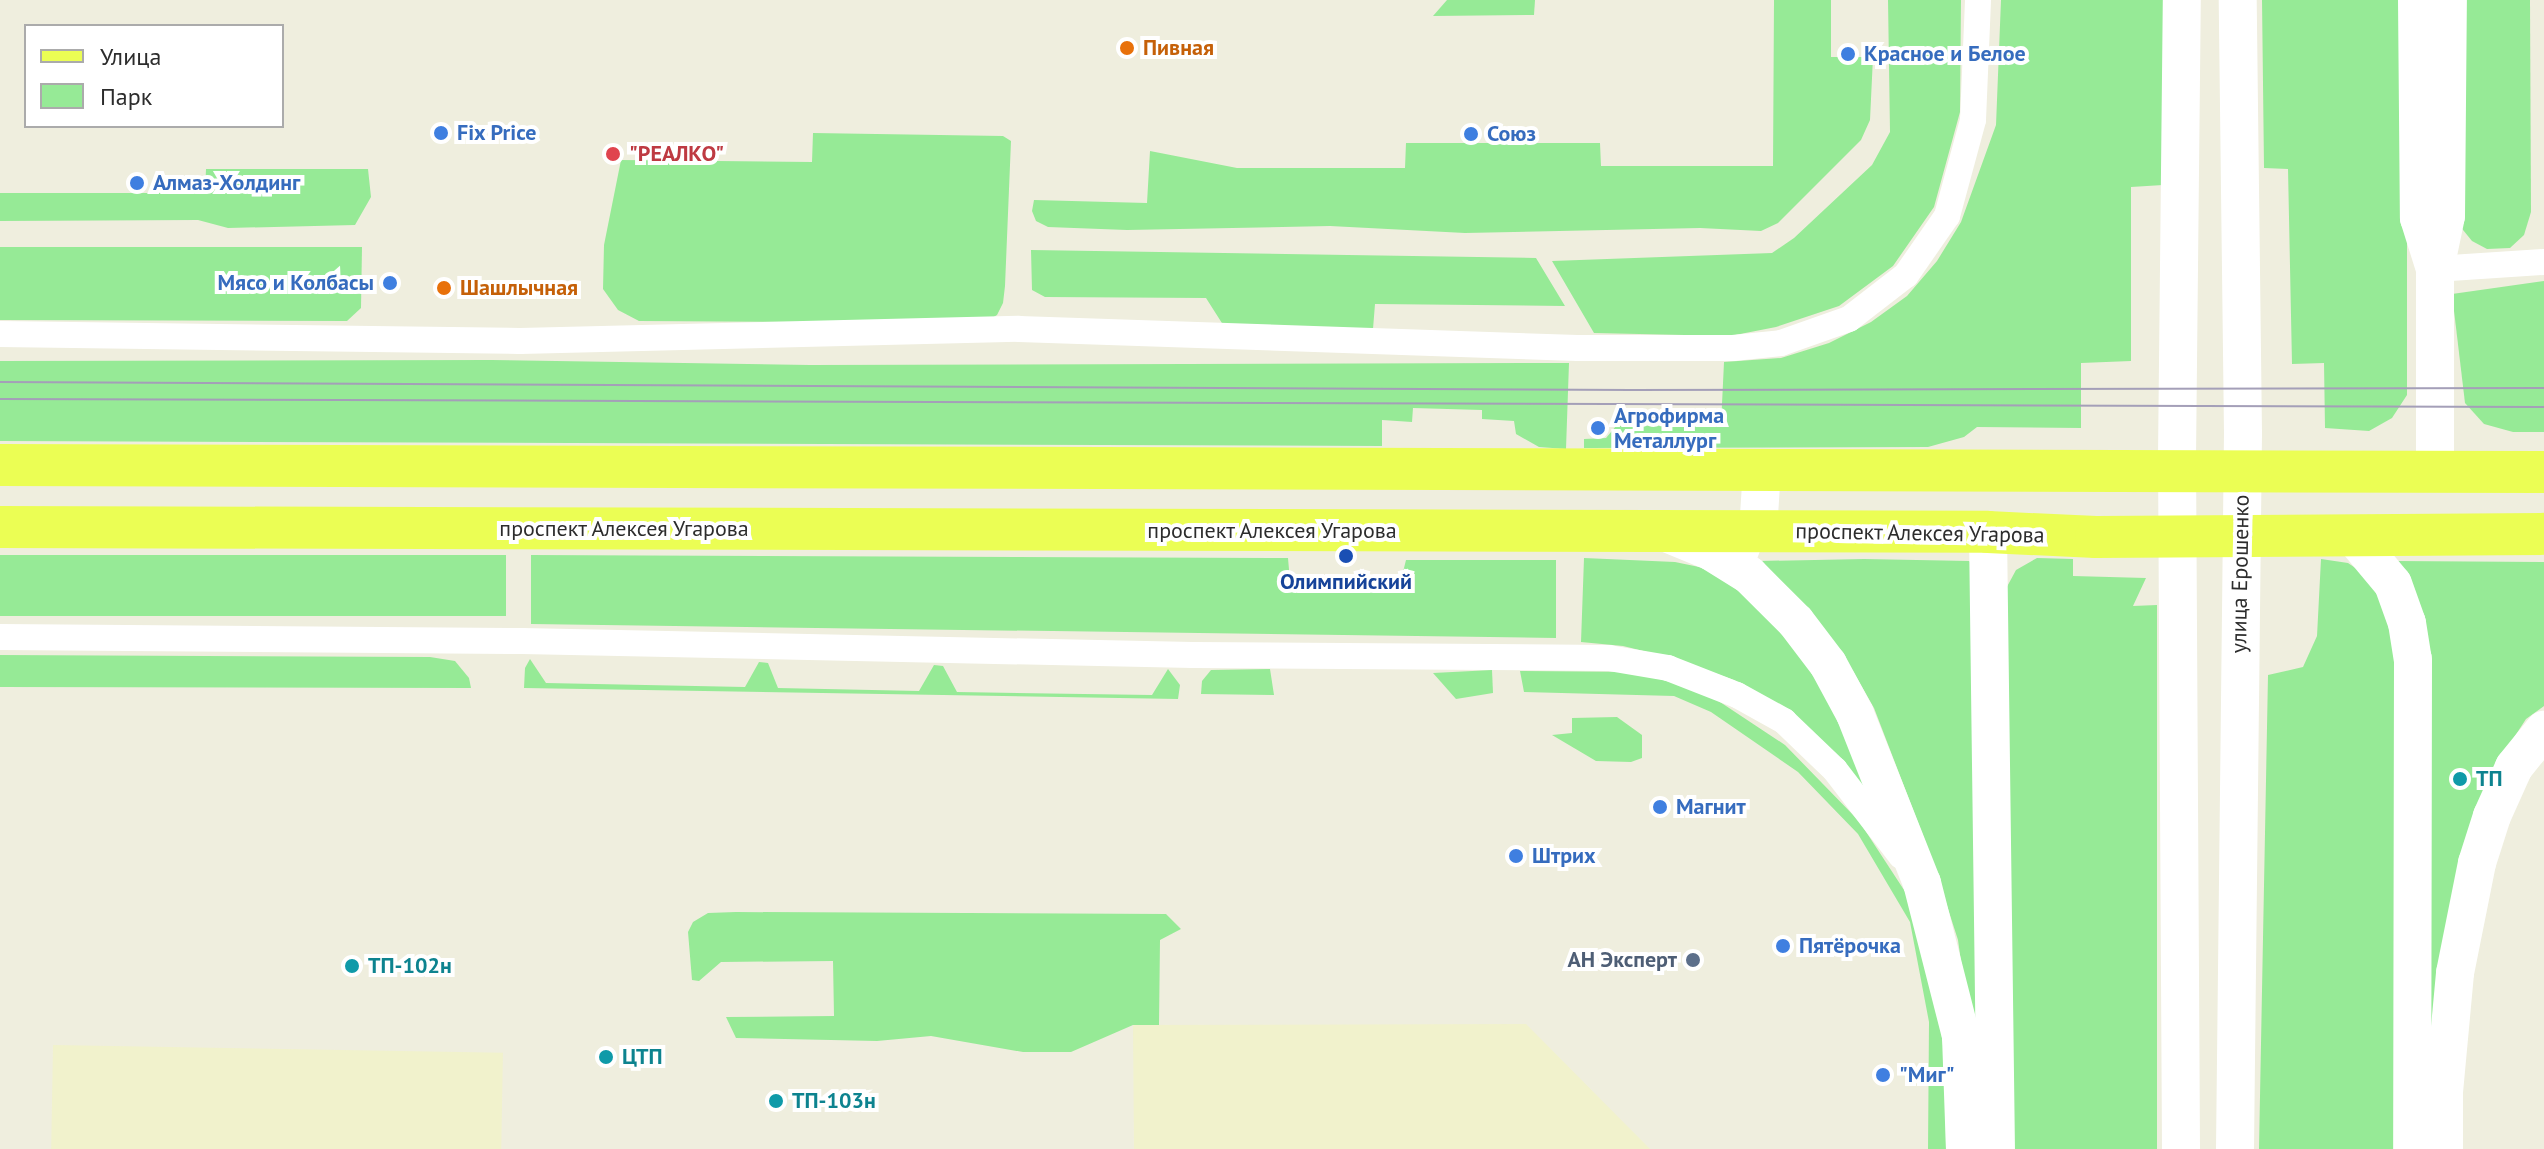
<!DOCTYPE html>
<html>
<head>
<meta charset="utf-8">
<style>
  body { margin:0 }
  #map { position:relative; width:2544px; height:1149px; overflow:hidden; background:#efeede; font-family:"PT Sans",sans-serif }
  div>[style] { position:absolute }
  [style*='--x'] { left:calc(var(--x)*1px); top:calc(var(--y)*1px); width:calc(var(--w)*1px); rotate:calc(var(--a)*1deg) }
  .education>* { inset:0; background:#f1f2cc; transform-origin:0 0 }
  .green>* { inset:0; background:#96ea96; transform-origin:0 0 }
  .minor>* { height:26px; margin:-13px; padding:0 13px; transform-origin:13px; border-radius:13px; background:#fff }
  .secondary>* { height:38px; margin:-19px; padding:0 19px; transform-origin:19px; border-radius:19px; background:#fff }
  .primary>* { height:42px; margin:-21px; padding:0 21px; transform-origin:21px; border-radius:21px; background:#ebfe54 }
  .tram>* { height:2px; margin:-1px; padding:0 1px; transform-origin:1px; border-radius:1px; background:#a49fb8 }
  .dots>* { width:22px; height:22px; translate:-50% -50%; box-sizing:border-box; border:4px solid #fff; border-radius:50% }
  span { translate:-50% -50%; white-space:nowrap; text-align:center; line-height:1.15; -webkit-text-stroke:8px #fff; paint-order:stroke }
  .food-label { font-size:22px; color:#c56008; font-weight:700 }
  .left { translate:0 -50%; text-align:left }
  .shop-label { font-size:22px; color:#366cbe; font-weight:700 }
  .right { translate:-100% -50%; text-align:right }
  .health-label { font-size:22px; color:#be3a42; font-weight:700 }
  .street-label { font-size:22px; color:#2c2c2c }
  .transit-label { font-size:22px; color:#164399; font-weight:700 }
  .culture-label { font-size:22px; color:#0d838f; font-weight:700 }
  .service-label { font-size:22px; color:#4e5e75; font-weight:700 }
  .legend { position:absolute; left:24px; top:24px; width:260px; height:104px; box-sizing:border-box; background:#fff; border:2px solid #ababab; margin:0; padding:10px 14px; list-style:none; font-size:24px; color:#2c2c2c }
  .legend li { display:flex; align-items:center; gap:16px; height:40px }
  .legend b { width:40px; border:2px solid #ababab }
</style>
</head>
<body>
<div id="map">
  <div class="education">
    <div style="clip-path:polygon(1526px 1024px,1650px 1149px,1134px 1149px,1133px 1025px)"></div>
    <div style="left:53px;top:1045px;width:450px;height:104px;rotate:1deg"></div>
  </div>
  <div class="green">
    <div style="clip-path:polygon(1447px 0,1535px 0,1534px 15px,1433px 16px)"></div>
    <div style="clip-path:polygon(1774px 0,1831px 0,1831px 57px,1873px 57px,1870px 120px,1861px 140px,1778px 223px,1761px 231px,1700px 228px,1465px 233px,1330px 226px,1127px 230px,1048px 227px,1036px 221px,1032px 211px,1034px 200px,1147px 203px,1150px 151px,1237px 168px,1405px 168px,1406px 143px,1600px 143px,1601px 166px,1773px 166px)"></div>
    <div style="clip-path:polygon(1888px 0,1961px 0,1960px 112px,1934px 207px,1893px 266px,1839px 306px,1776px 327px,1730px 336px,1594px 333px,1552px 261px,1772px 253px,1794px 238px,1872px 165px,1890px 132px)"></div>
    <div style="clip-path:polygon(2001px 0,2163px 0,2163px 185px,2131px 187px,2131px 361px,2081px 363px,2081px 428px,1977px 427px,1964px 437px,1928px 447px,1584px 448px,1584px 439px,1606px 438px,1616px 426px,1721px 425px,1724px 362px,1781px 358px,1829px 343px,1871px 322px,1907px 296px,1937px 261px,1961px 222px,1996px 125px)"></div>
    <div style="clip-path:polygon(2262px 0,2407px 0,2407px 395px,2392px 418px,2369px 431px,2325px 428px,2324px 363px,2292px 364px,2288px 169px,2264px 168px)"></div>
    <div style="clip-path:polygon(2462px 0,2530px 0,2531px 212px,2524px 235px,2510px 248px,2487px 249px,2472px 241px,2459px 225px)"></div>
    <div style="clip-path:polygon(813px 133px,1003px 136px,1011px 141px,1005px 286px,1003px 303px,997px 315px,984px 323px,639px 321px,618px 310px,603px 289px,604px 245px,621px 160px,812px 162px)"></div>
    <div style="clip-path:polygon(206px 169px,368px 169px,371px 197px,355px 225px,228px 228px,198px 220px,0 221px,0 193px,205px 193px)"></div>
    <div style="clip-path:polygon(0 247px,362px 247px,361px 308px,347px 321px,0 320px)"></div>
    <div style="clip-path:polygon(1031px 250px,1536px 258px,1565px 306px,1375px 304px,1373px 329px,1227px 331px,1206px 298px,1045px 297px,1032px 290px)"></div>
    <div style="clip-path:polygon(2544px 281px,2544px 432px,2513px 432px,2484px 424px,2465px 403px,2452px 294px)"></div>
    <div style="clip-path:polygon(491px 360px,810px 365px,1569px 363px,1566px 449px,1539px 447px,1516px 434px,1514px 421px,1482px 419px,1482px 410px,1413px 408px,1412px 422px,1382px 420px,1382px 446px,0 441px,0 361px)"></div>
    <div style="left:0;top:555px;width:506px;height:61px"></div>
    <div style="clip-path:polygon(531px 555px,1288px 558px,1290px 581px,1401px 580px,1406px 560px,1556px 560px,1556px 638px,531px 624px)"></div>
    <div style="clip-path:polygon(1584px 558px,1675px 562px,1704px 568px,1755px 601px,1804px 656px,1831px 697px,1886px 825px,1779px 705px,1734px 680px,1672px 658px,1623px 646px,1581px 642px)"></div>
    <div style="clip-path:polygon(2037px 558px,2073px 559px,2073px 576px,2146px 578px,2133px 606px,2157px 605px,2157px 1149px,2006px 1149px,2002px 596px,2016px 570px)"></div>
    <div style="clip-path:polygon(1864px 559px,1969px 561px,1976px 567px,1980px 1029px,1970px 1026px,1958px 940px,1932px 859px,1874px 708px,1853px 671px,1759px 561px)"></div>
    <div style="clip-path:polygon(2321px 559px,2348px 563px,2369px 577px,2384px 597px,2398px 648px,2402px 1149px,2259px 1149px,2268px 675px,2303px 667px,2317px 636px)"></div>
    <div style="clip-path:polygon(2395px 561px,2544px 562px,2544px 706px,2526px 719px,2504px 753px,2425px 1101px)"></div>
    <div style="clip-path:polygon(0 655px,430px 657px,455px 661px,469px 678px,471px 688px,0 687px)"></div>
    <div style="clip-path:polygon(530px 659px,546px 683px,745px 687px,759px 662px,768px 663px,778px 688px,919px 691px,934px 665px,943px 666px,957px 692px,1152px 695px,1168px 669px,1180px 685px,1178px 699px,524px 688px,525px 668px)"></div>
    <div style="clip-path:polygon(1270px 669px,1274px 695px,1201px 694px,1202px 681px,1211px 670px)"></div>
    <div style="clip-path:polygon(1492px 670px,1493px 693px,1456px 699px,1433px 673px)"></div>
    <div style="clip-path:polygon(1520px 671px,1635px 672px,1684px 686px,1717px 700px,1785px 745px,1859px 821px,1919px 913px,1932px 961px,1945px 1061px,1946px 1149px,1928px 1149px,1929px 1022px,1910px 922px,1858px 834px,1798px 772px,1711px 712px,1674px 696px,1524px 692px)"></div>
    <div style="clip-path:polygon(1617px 717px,1642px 735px,1642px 758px,1631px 762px,1596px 761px,1552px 735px,1572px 733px,1572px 718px)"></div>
    <div style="clip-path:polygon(736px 912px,1166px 914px,1181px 929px,1160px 940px,1159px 1025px,1133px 1025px,1071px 1052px,1023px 1052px,931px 1036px,877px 1041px,736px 1038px,726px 1017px,834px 1016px,833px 961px,721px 962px,699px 981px,692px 980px,688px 932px,693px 922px,708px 913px)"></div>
  </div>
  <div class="minor">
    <div style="--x:2435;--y:269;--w:109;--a:-3.7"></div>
    <div style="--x:0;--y:334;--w:520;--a:0.77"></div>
    <div style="--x:520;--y:341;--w:499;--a:-1.4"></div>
    <div style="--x:1019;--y:329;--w:559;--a:1.95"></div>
    <div style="--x:1578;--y:348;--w:155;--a:0"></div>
    <div style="--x:1733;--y:348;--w:48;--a:-5.9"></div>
    <div style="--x:1781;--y:343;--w:72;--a:-19.4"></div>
    <div style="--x:1849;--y:319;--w:72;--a:-37.7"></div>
    <div style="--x:1906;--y:275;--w:72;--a:-55.2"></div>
    <div style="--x:1947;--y:216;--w:99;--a:-74.8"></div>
    <div style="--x:1973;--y:120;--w:120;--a:-87.6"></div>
    <div style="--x:0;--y:637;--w:522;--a:0.44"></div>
    <div style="--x:522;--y:641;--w:671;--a:1.2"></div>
    <div style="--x:1193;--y:655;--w:416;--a:0.4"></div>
    <div style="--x:1609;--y:658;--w:60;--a:9.6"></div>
    <div style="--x:1668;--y:668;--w:74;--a:21.4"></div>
    <div style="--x:1737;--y:695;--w:54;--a:29"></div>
    <div style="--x:1784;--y:721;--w:71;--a:43.9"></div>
    <div style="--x:1835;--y:770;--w:108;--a:52.5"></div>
  </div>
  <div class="secondary">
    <div style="--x:2417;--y:0;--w:218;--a:89.5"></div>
    <div style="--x:2419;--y:218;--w:50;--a:72.6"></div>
    <div style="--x:2435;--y:472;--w:203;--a:-90"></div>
    <div style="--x:2435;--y:269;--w:54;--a:-78.3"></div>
    <div style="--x:2446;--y:216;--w:216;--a:-89.5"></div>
    <div style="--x:1988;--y:532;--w:617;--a:89.26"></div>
    <div style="--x:1666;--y:533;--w:50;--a:22.4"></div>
    <div style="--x:1712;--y:552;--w:44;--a:31.9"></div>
    <div style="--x:1749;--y:575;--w:66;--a:45"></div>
    <div style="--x:1796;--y:622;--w:53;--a:52.7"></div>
    <div style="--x:1828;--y:664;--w:57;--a:61.6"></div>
    <div style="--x:1855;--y:714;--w:182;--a:68.4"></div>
    <div style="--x:1922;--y:883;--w:158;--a:75.7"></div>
    <div style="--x:1961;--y:1036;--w:113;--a:88"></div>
    <div style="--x:2353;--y:536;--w:62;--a:50.2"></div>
    <div style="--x:2393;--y:584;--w:41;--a:70.3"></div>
    <div style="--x:2407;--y:623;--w:36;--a:81"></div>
    <div style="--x:2413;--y:659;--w:490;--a:90.1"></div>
    <div style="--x:1739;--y:553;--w:15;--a:-70"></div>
    <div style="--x:1744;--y:539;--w:16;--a:-30"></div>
    <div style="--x:1758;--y:531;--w:62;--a:-86.3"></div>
    <div style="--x:2181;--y:1149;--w:691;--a:-90.33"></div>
    <div style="--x:2177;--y:458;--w:458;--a:-89.4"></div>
    <div style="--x:2235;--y:1149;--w:715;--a:-89.36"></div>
    <div style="--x:2243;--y:434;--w:434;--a:-90.7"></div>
    <div style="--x:2444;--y:1149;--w:57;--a:-90"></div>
    <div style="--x:2444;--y:1092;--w:120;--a:-84.7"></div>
    <div style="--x:2455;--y:973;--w:112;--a:-78.7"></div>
    <div style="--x:2477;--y:863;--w:49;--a:-72.3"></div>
    <div style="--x:2492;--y:816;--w:54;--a:-65.8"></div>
    <div style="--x:2514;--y:767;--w:48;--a:-51"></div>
  </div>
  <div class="primary">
    <div style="--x:0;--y:465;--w:2544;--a:0.16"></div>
    <div style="--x:0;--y:527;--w:1988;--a:0.14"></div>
    <div style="--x:1988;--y:532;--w:108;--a:2.7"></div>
    <div style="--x:2096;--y:537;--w:448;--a:-0.4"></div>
  </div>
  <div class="tram">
    <div style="--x:0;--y:382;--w:1631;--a:0.28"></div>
    <div style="--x:1631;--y:390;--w:913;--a:-0.13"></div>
    <div style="--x:0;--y:399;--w:2544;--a:0.18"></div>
  </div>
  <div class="dots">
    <div style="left:1127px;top:48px;background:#e8710a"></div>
    <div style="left:1848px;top:54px;background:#3f7fe0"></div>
    <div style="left:441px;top:133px;background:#3f7fe0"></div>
    <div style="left:1471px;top:134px;background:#3f7fe0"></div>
    <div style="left:613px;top:154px;background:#e0444e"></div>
    <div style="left:137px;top:183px;background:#3f7fe0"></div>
    <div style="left:390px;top:283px;background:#3f7fe0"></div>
    <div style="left:444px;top:288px;background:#e8710a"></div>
    <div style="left:1598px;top:428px;background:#3f7fe0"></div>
    <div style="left:1346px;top:556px;background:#1a4fb4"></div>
    <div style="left:2460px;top:779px;background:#0f9aa8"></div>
    <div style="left:1660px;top:807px;background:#3f7fe0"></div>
    <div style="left:1516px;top:856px;background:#3f7fe0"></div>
    <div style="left:1783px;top:946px;background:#3f7fe0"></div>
    <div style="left:1693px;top:960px;background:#5c6f8a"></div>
    <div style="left:352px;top:966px;background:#0f9aa8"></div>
    <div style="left:606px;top:1057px;background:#0f9aa8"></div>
    <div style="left:1883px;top:1075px;background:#3f7fe0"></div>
    <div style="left:776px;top:1101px;background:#0f9aa8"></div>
  </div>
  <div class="food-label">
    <span class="left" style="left:1143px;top:48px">Пивная</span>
    <span class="left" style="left:460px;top:288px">Шашлычная</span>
  </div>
  <div class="shop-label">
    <span class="left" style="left:1864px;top:54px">Красное и Белое</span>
    <span class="left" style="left:457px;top:133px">Fix Price</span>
    <span class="left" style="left:1487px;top:134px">Союз</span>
    <span class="left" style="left:153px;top:183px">Алмаз-Холдинг</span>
    <span class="right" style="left:374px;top:283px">Мясо и Колбасы</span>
    <span class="left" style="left:1614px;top:428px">Агрофирма<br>Металлург</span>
    <span class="left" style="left:1676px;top:807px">Магнит</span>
    <span class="left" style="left:1532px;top:856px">Штрих</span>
    <span class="left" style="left:1799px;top:946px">Пятёрочка</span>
    <span class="left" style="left:1899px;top:1075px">"Миг"</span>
  </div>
  <div class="health-label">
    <span class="left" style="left:629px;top:154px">"РЕАЛКО"</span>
  </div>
  <div class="street-label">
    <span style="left:624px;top:529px">проспект Алексея Угарова</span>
    <span style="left:1272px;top:531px">проспект Алексея Угарова</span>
    <span style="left:1920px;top:533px;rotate:1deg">проспект Алексея Угарова</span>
    <span style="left:2240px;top:574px;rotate:-89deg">улица Ерошенко</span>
  </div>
  <div class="transit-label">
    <span style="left:1346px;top:582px">Олимпийский</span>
  </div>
  <div class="culture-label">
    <span class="left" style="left:2476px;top:779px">ТП</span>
    <span class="left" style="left:368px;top:966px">ТП-102н</span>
    <span class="left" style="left:622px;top:1057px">ЦТП</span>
    <span class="left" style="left:792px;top:1101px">ТП-103н</span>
  </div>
  <div class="service-label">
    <span class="right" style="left:1677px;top:960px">АН Эксперт</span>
  </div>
  <ul class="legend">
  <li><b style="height:10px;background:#ebfe54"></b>Улица</li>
  <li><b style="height:22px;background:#96ea96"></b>Парк</li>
  </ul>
</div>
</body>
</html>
